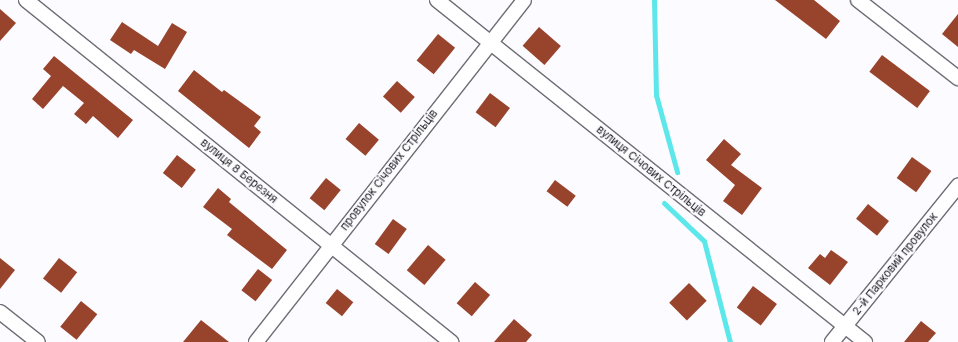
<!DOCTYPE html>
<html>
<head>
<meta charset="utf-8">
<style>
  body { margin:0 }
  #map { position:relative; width:958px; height:342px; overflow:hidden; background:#fcfbff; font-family:Inter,sans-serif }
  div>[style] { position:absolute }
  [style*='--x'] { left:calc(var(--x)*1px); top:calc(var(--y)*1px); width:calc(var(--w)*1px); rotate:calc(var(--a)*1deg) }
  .stream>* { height:5px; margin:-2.5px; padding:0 2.5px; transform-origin:2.5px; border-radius:2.5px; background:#5ce7ea }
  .building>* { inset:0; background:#98442c; transform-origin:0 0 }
  .roads { filter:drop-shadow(1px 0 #706e76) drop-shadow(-1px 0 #706e76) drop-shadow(0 1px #706e76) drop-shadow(0 -1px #706e76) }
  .street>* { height:14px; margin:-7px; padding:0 7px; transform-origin:7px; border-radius:7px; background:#fff }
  span { translate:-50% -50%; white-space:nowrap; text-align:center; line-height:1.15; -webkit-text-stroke:4px #fcfbff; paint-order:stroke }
  .street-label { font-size:11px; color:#19181b }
</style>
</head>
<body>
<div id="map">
  <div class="stream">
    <div style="--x:654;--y:0;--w:95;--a:88.8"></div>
    <div style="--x:656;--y:95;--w:80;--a:74.7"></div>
    <div style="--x:664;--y:203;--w:55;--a:43.5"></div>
    <div style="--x:704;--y:241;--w:104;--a:75.6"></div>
  </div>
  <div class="building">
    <div style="clip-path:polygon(775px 0,814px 0,840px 21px,826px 39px)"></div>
    <div style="clip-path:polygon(0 9px,16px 23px,0 41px)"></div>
    <div style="clip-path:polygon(958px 14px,958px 47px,942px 34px)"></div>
    <div style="clip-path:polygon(122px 22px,158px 46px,172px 23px,187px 32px,165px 69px,134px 50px,131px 54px,110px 40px)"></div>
    <div style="left:539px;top:27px;width:29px;height:25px;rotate:41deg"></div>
    <div style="left:438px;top:34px;width:22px;height:34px;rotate:39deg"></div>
    <div style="left:882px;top:55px;width:60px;height:21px;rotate:37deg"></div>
    <div style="clip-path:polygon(54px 56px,133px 120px,118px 138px,93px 116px,86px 124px,74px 114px,84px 103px,63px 86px,43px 109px,32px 99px,51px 76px,43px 69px)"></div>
    <div style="clip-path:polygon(194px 70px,222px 92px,224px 90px,261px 117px,254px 126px,261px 132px,249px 148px,178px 91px)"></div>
    <div style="left:397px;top:81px;width:24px;height:21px;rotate:42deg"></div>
    <div style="left:490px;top:93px;width:25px;height:24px;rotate:37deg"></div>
    <div style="left:359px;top:123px;width:26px;height:21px;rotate:40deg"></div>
    <div style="clip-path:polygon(724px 139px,741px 154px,731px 165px,762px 188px,742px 215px,723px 201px,735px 185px,706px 160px)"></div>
    <div style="left:177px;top:155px;width:24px;height:23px;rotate:38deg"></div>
    <div style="left:912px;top:157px;width:24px;height:26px;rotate:36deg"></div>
    <div style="left:326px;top:178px;width:19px;height:26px;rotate:39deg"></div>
    <div style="left:555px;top:180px;width:26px;height:14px;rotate:37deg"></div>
    <div style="clip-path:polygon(218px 188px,231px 199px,229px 202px,287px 250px,272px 269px,227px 235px,232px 229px,203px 207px)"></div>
    <div style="left:868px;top:204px;width:27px;height:19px;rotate:39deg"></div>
    <div style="left:393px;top:219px;width:17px;height:31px;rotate:36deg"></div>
    <div style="left:428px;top:245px;width:23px;height:33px;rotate:40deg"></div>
    <div style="clip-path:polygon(831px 250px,848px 262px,830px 285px,808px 268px,820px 254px,825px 258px)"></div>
    <div style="clip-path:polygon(0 258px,15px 270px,0 289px)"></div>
    <div style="left:59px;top:258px;width:23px;height:26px;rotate:38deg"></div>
    <div style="left:258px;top:269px;width:18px;height:27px;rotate:38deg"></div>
    <div style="left:475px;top:282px;width:20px;height:28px;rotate:41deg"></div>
    <div style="left:689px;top:283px;width:25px;height:28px;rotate:45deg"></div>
    <div style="left:753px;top:286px;width:30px;height:27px;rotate:37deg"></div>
    <div style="left:337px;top:289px;width:21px;height:18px;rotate:39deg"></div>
    <div style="left:81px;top:301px;width:21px;height:33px;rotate:39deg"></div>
    <div style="clip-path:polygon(514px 319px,532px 335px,526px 342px,494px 342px)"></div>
    <div style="clip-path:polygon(201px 320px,229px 342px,183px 342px)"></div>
    <div style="clip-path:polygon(921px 321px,936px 333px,928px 342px,904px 342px)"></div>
  </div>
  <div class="roads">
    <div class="street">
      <div style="--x:26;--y:0;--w:546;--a:38.82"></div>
      <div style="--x:437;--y:0;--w:548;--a:38.63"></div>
      <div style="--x:858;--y:0;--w:127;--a:38"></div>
      <div style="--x:0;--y:312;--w:48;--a:38.3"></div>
      <div style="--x:256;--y:342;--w:434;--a:-51.9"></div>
      <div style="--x:832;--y:342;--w:201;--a:-51.1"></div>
    </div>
  </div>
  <div class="street-label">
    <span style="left:389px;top:170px;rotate:-52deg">провулок Січових Стрільців</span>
    <span style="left:239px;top:171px;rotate:39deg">вулиця 8 Березня</span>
    <span style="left:651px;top:171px;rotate:39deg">вулиця Січових Стрільців</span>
    <span style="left:895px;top:264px;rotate:-51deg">2-й Парковий провулок</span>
  </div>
</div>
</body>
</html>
